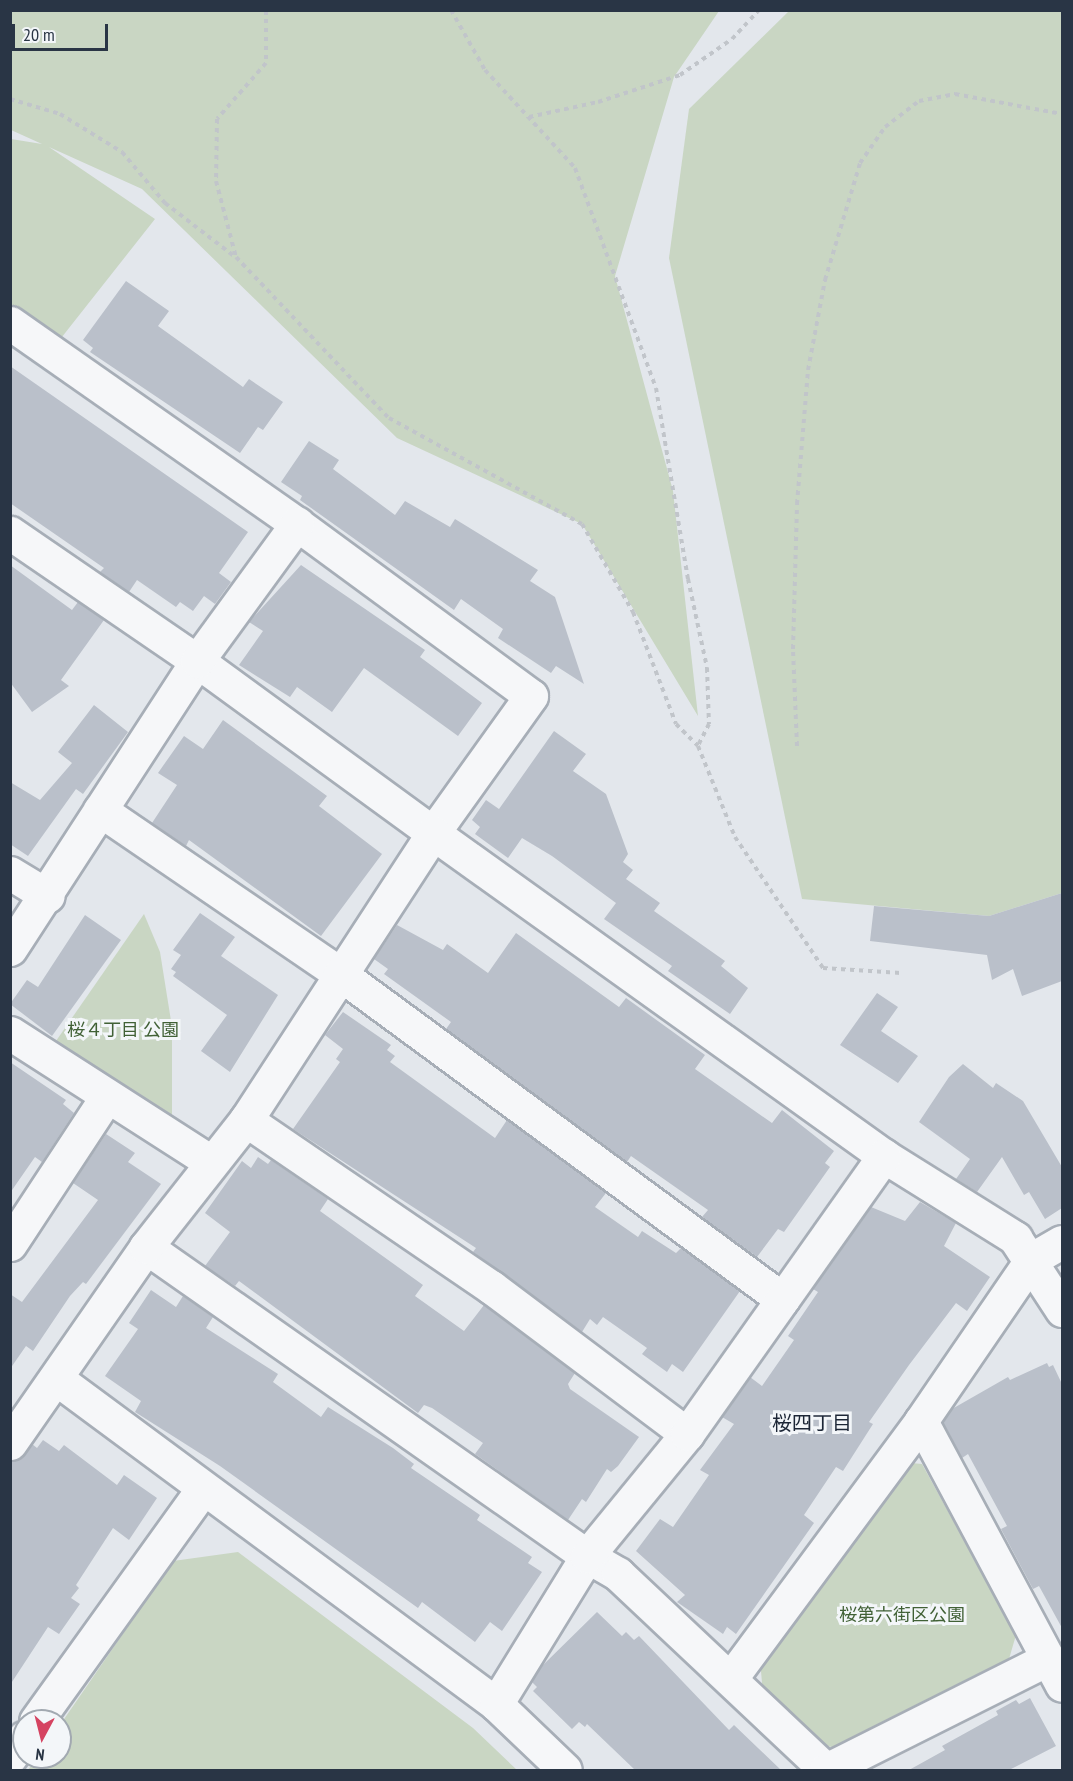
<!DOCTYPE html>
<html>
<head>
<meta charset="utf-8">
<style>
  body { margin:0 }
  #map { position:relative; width:1073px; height:1781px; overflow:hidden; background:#e3e7ec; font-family:"PT Sans Narrow","Noto Sans JP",sans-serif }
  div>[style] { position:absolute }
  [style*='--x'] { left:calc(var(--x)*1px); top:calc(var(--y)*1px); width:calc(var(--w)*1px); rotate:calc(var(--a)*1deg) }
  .green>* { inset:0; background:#c9d6c3 }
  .building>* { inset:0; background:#bac0ca }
  .path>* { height:4px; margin-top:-2px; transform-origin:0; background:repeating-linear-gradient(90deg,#c1c5ca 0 4.5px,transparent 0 9px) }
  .roads { filter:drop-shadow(2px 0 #a7aeb7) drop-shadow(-2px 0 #a7aeb7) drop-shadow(0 2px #a7aeb7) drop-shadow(0 -2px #a7aeb7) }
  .minor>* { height:33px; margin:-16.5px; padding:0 16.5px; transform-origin:16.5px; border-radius:16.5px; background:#f6f7f9 }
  span { translate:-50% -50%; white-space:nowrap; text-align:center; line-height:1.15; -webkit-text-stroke:6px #f3f6f9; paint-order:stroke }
  .park-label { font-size:18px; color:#416136 }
  .neighbourhood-label { font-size:20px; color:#1c2636 }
  .frame { position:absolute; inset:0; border:12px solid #293545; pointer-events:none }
  .north { position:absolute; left:12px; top:1709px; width:60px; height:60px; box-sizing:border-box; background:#f3f6f9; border:2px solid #a2a9b1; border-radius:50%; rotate:187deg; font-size:16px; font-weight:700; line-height:24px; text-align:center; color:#293545 }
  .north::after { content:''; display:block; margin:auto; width:21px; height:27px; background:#d54361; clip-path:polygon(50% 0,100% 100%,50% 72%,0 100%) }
  .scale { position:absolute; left:12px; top:24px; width:96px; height:27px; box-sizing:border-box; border:3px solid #293545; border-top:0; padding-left:8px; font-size:18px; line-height:21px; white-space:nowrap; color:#293545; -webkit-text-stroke:4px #f3f6f9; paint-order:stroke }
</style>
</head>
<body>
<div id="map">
  <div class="green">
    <div style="clip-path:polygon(11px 11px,719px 11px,674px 77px,615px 276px,673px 491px,698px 716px,582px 524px,397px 438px,142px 189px,49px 147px,155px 219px,58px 342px,11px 307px,11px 139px,42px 144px,11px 130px)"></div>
    <div style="clip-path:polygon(789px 11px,1062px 11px,1062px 893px,989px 916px,802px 899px,669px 258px,689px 109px)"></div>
    <div style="clip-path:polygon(144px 914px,160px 952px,172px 1027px,172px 1122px,56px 1041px)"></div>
    <div style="clip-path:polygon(900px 1462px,922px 1464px,1016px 1635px,1009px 1659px,844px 1749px,820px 1745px,763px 1694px,760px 1660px)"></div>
    <div style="clip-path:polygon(238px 1552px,473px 1728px,517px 1770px,28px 1770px,38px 1757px,60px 1757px,60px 1725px,173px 1561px)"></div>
  </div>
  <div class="building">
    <div style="clip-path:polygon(126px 281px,169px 311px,158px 326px,243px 387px,249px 379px,283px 402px,263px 430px,258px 427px,240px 453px,90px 352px,93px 348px,83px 340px)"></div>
    <div style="clip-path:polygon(10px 366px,248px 532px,219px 573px,231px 582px,215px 604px,204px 596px,193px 611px,180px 602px,176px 607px,137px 580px,129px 592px,100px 572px,104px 568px,10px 503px)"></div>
    <div style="clip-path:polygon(309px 441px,339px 460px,333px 469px,395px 515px,405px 501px,450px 527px,455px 519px,538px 570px,530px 581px,555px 597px,584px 684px,556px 666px,551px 673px,498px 638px,503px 629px,461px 599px,454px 610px,300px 500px,302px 496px,281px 482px)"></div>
    <div style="clip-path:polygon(10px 565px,72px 610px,78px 602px,104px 620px,61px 680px,69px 686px,32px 712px,10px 682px)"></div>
    <div style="clip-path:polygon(301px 565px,425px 650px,420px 657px,482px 703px,458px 736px,364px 668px,332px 712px,297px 687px,290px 697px,239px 665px,263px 631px,249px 622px)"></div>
    <div style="clip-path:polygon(94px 705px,128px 732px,83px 794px,76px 789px,28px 856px,10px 844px,10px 782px,40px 800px,72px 763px,58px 752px)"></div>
    <div style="clip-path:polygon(223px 720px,327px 796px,319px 806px,382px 854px,321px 936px,189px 840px,186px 846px,152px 823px,177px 785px,158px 773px,184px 736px,203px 749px)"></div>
    <div style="clip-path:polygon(554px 731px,586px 754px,573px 771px,606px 794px,628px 854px,623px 862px,633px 870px,626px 879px,660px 903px,654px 911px,725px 961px,721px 966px,748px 988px,730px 1014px,668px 971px,672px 966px,604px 919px,616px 903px,552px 856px,522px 838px,508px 858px,475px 834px,480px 827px,472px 820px,486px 800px,499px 809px)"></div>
    <div style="clip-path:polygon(1062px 893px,1062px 981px,1022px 996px,1013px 969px,992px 980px,987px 955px,870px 941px,874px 906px,989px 916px)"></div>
    <div style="clip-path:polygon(200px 913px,235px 937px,221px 956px,278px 995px,230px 1072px,201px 1051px,227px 1015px,173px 976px,176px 972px,171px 969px,181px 955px,173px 950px)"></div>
    <div style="clip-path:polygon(85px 915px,121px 940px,52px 1036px,10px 1004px,27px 980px,38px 987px)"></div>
    <div style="clip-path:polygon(397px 925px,443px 950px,447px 944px,488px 973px,516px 933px,619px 1007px,626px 998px,705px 1055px,695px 1069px,772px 1123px,782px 1110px,834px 1151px,825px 1163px,830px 1167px,784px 1232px,778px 1229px,757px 1257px,702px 1217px,708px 1210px,631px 1156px,627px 1162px,446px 1029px,451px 1022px,384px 974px,388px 969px,374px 959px)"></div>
    <div style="clip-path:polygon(877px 993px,898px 1007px,881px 1031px,918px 1056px,898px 1083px,840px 1045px)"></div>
    <div style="clip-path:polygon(343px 1012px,391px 1045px,387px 1050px,395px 1056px,390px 1062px,495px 1138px,507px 1120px,606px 1193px,595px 1207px,638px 1237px,642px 1231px,676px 1253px,681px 1248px,740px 1291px,683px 1372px,672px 1364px,667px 1372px,642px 1354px,647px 1348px,603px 1317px,597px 1325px,590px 1319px,582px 1332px,473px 1252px,476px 1248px,293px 1129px,340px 1062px,336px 1059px,343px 1049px,325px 1035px)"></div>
    <div style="clip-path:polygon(10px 1062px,66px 1100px,63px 1104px,74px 1113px,42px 1162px,35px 1157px,10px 1193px)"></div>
    <div style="clip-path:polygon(963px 1064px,993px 1088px,996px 1083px,1023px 1101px,1062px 1167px,1062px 1208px,1045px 1219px,1029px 1192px,1024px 1195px,1002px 1157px,977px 1192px,956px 1179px,970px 1159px,919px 1122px,949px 1077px)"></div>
    <div style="clip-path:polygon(106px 1134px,135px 1153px,128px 1162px,161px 1184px,86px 1284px,83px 1282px,70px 1296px,33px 1351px,26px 1346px,10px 1369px,10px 1294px,22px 1302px,98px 1200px,73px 1183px)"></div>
    <div style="clip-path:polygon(258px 1157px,268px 1164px,271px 1160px,328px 1199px,320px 1211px,423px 1285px,415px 1296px,464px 1331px,484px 1305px,575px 1373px,568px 1384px,570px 1389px,639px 1437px,618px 1466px,611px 1472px,607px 1469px,586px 1502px,582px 1499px,568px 1520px,475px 1454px,483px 1443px,432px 1408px,424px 1405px,418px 1413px,239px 1281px,235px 1286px,205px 1266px,230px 1232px,205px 1213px,242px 1161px,251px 1168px)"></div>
    <div style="clip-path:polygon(920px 1202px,956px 1223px,944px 1246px,990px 1277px,967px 1311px,956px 1303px,909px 1365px,869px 1422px,873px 1424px,843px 1471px,836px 1467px,804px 1515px,814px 1523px,736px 1634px,727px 1627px,723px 1634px,677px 1602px,685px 1595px,636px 1551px,660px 1519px,673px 1527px,709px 1475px,700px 1470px,734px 1424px,722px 1417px,750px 1377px,762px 1386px,794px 1340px,788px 1336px,818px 1292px,813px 1289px,871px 1207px,905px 1221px)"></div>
    <div style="clip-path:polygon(151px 1290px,176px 1307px,183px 1296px,213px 1317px,206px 1328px,278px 1374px,273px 1382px,321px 1417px,328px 1407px,393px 1448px,414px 1464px,411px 1468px,480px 1515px,477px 1520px,532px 1557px,528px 1563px,542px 1572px,502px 1631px,490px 1622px,475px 1642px,422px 1602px,418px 1608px,220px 1466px,135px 1412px,141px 1401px,105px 1376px,138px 1329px,129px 1323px)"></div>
    <div style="clip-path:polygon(1047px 1363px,1049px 1367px,1053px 1365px,1062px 1384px,1062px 1628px,1039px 1586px,1033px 1589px,1001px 1529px,1007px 1526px,968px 1454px,962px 1458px,943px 1422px,952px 1409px,1008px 1377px,1010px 1380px)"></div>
    <div style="clip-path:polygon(43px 1440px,59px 1451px,64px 1445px,117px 1485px,124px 1475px,157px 1498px,129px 1540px,113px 1528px,76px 1585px,79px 1588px,71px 1598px,80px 1604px,59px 1634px,48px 1627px,10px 1685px,10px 1461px,18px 1460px,32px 1444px,37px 1448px)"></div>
    <div style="clip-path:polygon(597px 1612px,622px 1636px,626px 1632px,634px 1640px,639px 1636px,729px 1730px,734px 1725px,781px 1770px,635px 1770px,587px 1724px,585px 1727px,579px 1722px,572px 1729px,533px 1691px,537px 1687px,532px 1682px,542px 1666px)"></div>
    <div style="clip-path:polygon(1030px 1698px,1056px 1746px,1009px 1770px,909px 1770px,945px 1750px,942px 1746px,998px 1715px,996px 1711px,1016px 1700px,1019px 1704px)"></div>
  </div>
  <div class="path">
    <div style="--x:266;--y:10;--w:53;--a:90"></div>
    <div style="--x:266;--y:63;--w:74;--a:131.2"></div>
    <div style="--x:217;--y:119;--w:62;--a:90.9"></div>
    <div style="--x:216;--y:181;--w:79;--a:75.3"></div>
    <div style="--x:236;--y:257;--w:222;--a:46.5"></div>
    <div style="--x:389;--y:418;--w:220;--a:28.8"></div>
    <div style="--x:582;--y:524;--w:102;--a:59.9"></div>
    <div style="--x:633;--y:612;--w:120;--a:69"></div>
    <div style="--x:676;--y:724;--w:31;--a:45"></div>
    <div style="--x:698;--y:746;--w:98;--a:67.9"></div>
    <div style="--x:735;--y:837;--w:158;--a:56.1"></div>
    <div style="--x:823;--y:968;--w:78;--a:3.7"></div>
    <div style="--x:451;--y:10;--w:69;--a:60.5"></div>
    <div style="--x:485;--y:70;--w:133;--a:47.4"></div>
    <div style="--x:575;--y:168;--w:234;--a:69.8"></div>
    <div style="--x:656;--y:388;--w:194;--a:80.5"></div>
    <div style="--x:688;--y:579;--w:91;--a:77.9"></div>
    <div style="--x:707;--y:668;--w:56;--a:88"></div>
    <div style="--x:709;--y:724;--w:25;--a:117"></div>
    <div style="--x:10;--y:99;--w:52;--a:16.7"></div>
    <div style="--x:60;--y:114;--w:73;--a:31.5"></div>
    <div style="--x:122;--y:152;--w:67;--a:49.9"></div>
    <div style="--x:165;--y:203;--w:88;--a:37.6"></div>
    <div style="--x:529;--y:117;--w:71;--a:-12.3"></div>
    <div style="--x:598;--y:102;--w:86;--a:-18.2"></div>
    <div style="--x:680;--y:75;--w:63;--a:-34.7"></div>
    <div style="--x:732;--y:39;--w:40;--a:-47"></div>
    <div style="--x:797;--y:746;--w:97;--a:-92.4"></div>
    <div style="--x:793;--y:649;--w:145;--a:-88.4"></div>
    <div style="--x:797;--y:504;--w:134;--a:-85.3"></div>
    <div style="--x:808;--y:370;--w:92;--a:-79.3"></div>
    <div style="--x:825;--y:280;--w:122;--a:-73.3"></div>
    <div style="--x:860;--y:163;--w:44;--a:-55.2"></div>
    <div style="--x:885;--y:127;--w:43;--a:-37.4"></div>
    <div style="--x:919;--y:101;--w:37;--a:-11"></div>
    <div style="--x:955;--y:94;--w:109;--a:10.6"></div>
  </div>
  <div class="roads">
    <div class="minor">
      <div style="--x:10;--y:323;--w:350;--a:35"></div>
      <div style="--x:297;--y:524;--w:290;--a:36.3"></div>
      <div style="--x:531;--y:696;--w:168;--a:125.6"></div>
      <div style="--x:433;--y:833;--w:292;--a:-143.9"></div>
      <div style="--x:197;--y:661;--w:227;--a:-145.6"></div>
      <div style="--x:100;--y:810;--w:291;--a:34.3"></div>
      <div style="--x:340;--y:974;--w:549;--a:36.33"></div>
      <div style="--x:10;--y:873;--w:44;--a:31.2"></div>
      <div style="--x:10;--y:949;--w:343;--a:-57"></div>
      <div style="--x:197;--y:661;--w:170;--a:-53.9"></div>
      <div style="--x:10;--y:1033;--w:239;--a:32.7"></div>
      <div style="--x:246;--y:1120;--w:297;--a:34.3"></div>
      <div style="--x:491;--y:1287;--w:245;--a:36.9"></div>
      <div style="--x:10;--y:1244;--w:175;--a:-56.7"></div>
      <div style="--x:146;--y:1247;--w:538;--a:35.02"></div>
      <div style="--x:587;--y:1556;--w:36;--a:30"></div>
      <div style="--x:618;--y:1574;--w:286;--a:43.3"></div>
      <div style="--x:826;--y:1770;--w:248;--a:-26.6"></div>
      <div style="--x:57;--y:1379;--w:546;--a:36.51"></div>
      <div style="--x:496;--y:1704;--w:95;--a:43.7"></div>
      <div style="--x:921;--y:1421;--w:299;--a:61.9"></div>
      <div style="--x:10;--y:1443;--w:239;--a:-55.2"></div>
      <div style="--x:146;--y:1247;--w:162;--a:-51.8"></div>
      <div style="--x:246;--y:1120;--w:343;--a:-56.9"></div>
      <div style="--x:433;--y:833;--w:555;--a:35.61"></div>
      <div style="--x:884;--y:1156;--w:155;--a:32"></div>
      <div style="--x:1015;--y:1238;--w:86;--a:56.9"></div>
      <div style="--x:731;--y:1678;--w:320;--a:-53.5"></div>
      <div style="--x:921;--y:1421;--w:196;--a:-55.6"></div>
      <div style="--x:1032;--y:1259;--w:34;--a:-30"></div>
      <div style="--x:496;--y:1704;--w:174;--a:-58.4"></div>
      <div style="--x:587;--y:1556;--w:158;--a:-50.7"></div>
      <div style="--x:687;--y:1434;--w:341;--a:-54.7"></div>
      <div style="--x:36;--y:1721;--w:286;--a:-54.3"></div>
      <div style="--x:10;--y:1757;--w:24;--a:-54"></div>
    </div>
  </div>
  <div class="park-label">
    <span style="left:123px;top:1030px">桜４丁目 公園</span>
    <span style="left:902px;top:1615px">桜第六街区公園</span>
  </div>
  <div class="neighbourhood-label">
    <span style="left:812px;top:1423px">桜四丁目</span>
  </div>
  <div class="frame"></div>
  <div class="north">N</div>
  <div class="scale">20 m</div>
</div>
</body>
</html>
